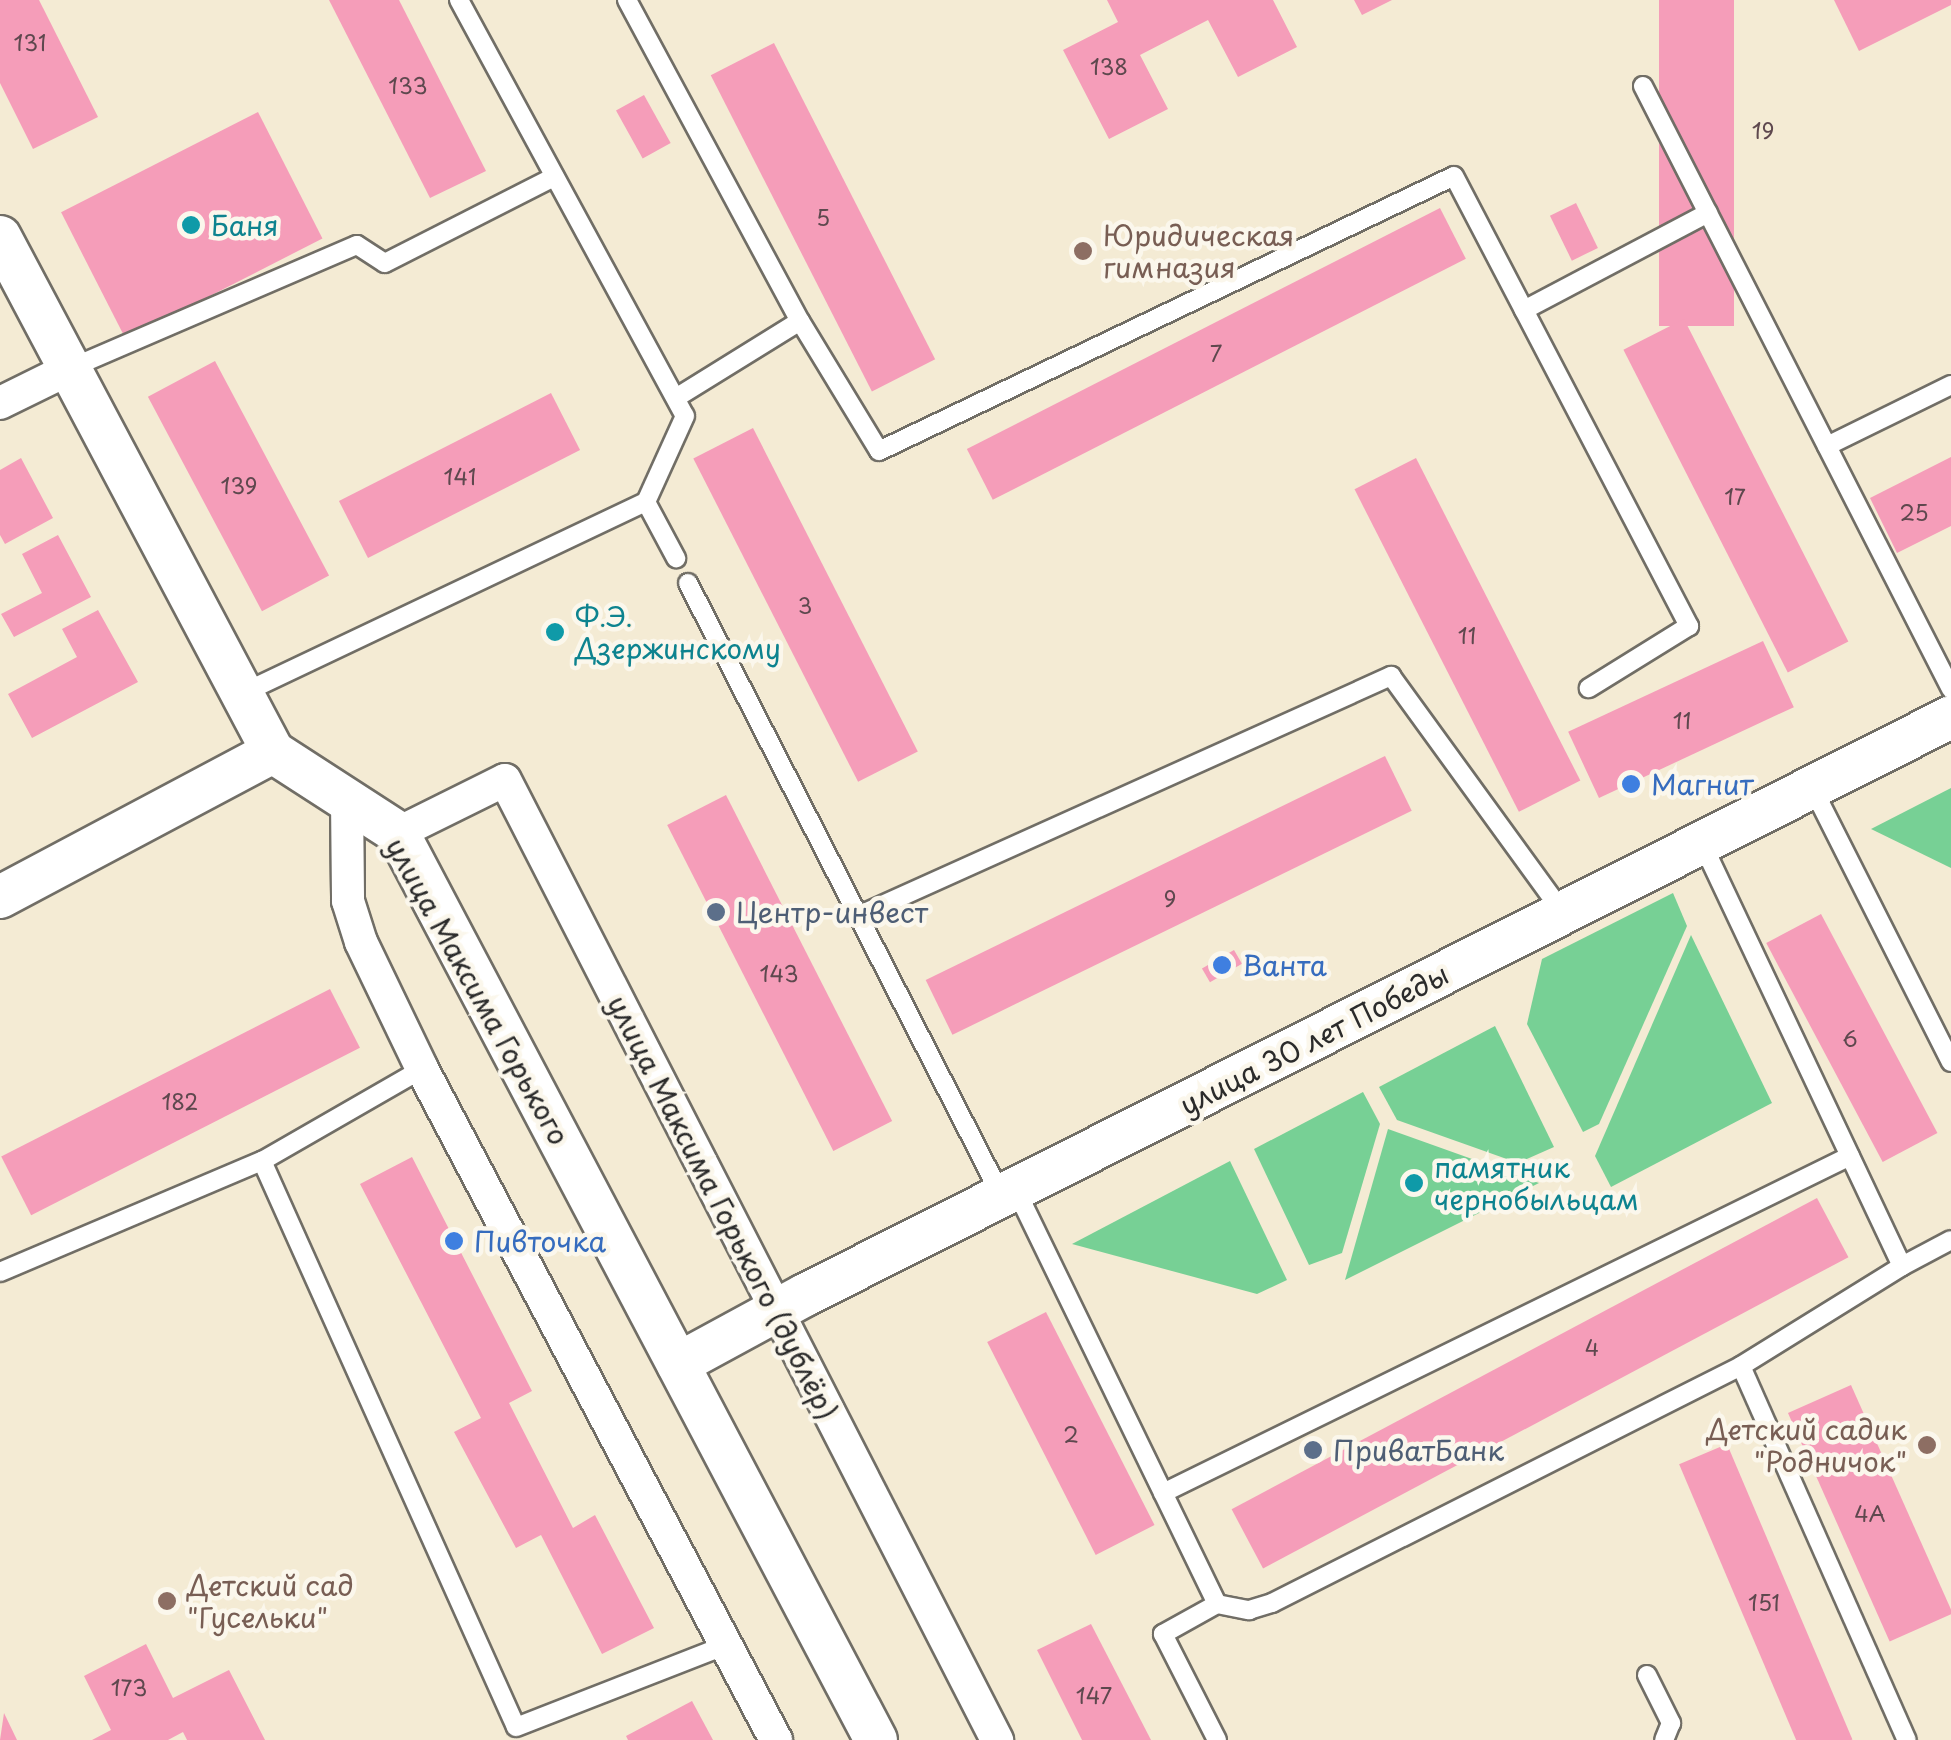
<!DOCTYPE html>
<html>
<head>
<meta charset="utf-8">
<style>
  body { margin:0 }
  #map { position:relative; width:1951px; height:1740px; overflow:hidden; background:#f4ebd4; font-family:"Playpen Sans",sans-serif }
  div>[style] { position:absolute }
  [style*='--x'] { left:calc(var(--x)*1px); top:calc(var(--y)*1px); width:calc(var(--w)*1px); rotate:calc(var(--a)*1deg) }
  .green>* { inset:0; background:#77d095 }
  .building>* { inset:0; background:#f59db9; transform-origin:0 0 }
  .roads { filter:drop-shadow(2px 0 #716e66) drop-shadow(-2px 0 #716e66) drop-shadow(0 2px #716e66) drop-shadow(0 -2px #716e66) }
  .service>* { height:18px; margin:-9px; padding:0 9px; transform-origin:9px; border-radius:9px; background:#fff }
  .minor>* { height:32px; margin:-16px; padding:0 16px; transform-origin:16px; border-radius:16px; background:#fff }
  .tertiary>* { height:42px; margin:-21px; padding:0 21px; transform-origin:21px; border-radius:21px; background:#fff }
  .dots>* { width:28px; height:28px; translate:-50% -50%; box-sizing:border-box; border:5px solid #fbf7ec; border-radius:50% }
  span { translate:-50% -50%; white-space:nowrap; text-align:center; line-height:1.15; -webkit-text-stroke:9px #fbf7ec; paint-order:stroke }
  .number-label { font-size:22px; color:#5e484e }
  .number-label span { -webkit-text-stroke-width:0 }
  .culture-label { font-size:28px; color:#0d838f }
  .left { translate:0 -50%; text-align:left }
  .education-label { font-size:28px; color:#785e54 }
  .right { translate:-100% -50%; text-align:right }
  .shop-label { font-size:28px; color:#366cbe }
  .service-label { font-size:28px; color:#4e5e75 }
  .street-label { font-size:28px; color:#2b2b2b }
</style>
</head>
<body>
<div id="map">
  <div class="green">
    <div style="clip-path:polygon(1951px 788px,1951px 868px,1871px 829px)"></div>
    <div style="clip-path:polygon(1673px 893px,1687px 926px,1599px 1124px,1583px 1132px,1527px 1024px,1542px 959px)"></div>
    <div style="clip-path:polygon(1691px 935px,1772px 1103px,1611px 1187px,1595px 1156px)"></div>
    <div style="clip-path:polygon(1495px 1026px,1554px 1147px,1518px 1163px,1397px 1120px,1379px 1087px)"></div>
    <div style="clip-path:polygon(1363px 1092px,1380px 1124px,1342px 1253px,1309px 1265px,1254px 1149px)"></div>
    <div style="clip-path:polygon(1388px 1129px,1539px 1183px,1345px 1280px)"></div>
    <div style="clip-path:polygon(1230px 1161px,1287px 1280px,1257px 1294px,1072px 1244px)"></div>
  </div>
  <div class="building">
    <div style="clip-path:polygon(0 0,39px 0,98px 117px,33px 149px,0 83px)"></div>
    <div style="clip-path:polygon(329px 0,399px 0,486px 171px,430px 198px)"></div>
    <div style="clip-path:polygon(1107px 0,1273px 0,1297px 47px,1238px 77px,1208px 20px,1140px 55px,1168px 109px,1109px 139px,1063px 50px,1118px 22px)"></div>
    <div style="clip-path:polygon(1354px 0,1392px 0,1362px 15px)"></div>
    <div style="left:1659px;top:0;width:75px;height:326px"></div>
    <div style="clip-path:polygon(1834px 0,1951px 0,1951px 5px,1859px 51px)"></div>
    <div style="left:774px;top:43px;width:355px;height:71px;rotate:63deg"></div>
    <div style="left:644px;top:95px;width:55px;height:32px;rotate:61deg"></div>
    <div style="left:258px;top:112px;width:142px;height:221px;rotate:63deg"></div>
    <div style="left:1576px;top:203px;width:50px;height:29px;rotate:64deg"></div>
    <div style="left:1440px;top:208px;width:57px;height:531px;rotate:63deg"></div>
    <div style="left:1684px;top:319px;width:362px;height:68px;rotate:63deg"></div>
    <div style="left:215px;top:361px;width:243px;height:76px;rotate:62deg"></div>
    <div style="left:551px;top:393px;width:64px;height:238px;rotate:63deg"></div>
    <div style="left:753px;top:428px;width:363px;height:67px;rotate:63deg"></div>
    <div style="clip-path:polygon(1951px 457px,1951px 526px,1897px 553px,1870px 498px)"></div>
    <div style="clip-path:polygon(21px 458px,53px 518px,5px 544px,0 535px,0 470px)"></div>
    <div style="left:1416px;top:458px;width:362px;height:69px;rotate:63deg"></div>
    <div style="clip-path:polygon(58px 535px,91px 597px,14px 637px,1px 614px,42px 593px,22px 554px)"></div>
    <div style="clip-path:polygon(98px 610px,138px 682px,32px 738px,8px 694px,77px 657px,62px 629px)"></div>
    <div style="left:1763px;top:641px;width:73px;height:215px;rotate:65deg"></div>
    <div style="left:1385px;top:756px;width:61px;height:511px;rotate:64deg"></div>
    <div style="left:726px;top:795px;width:366px;height:66px;rotate:63deg"></div>
    <div style="left:1821px;top:914px;width:248px;height:62px;rotate:62deg"></div>
    <div style="left:1234px;top:950px;width:16px;height:37px;rotate:60deg"></div>
    <div style="left:330px;top:989px;width:66px;height:369px;rotate:63deg"></div>
    <div style="clip-path:polygon(412px 1157px,532px 1391px,509px 1403px,573px 1528px,595px 1515px,654px 1628px,602px 1654px,541px 1535px,516px 1548px,454px 1432px,481px 1418px,360px 1184px)"></div>
    <div style="left:1817px;top:1198px;width:67px;height:663px;rotate:62deg"></div>
    <div style="left:1046px;top:1312px;width:239px;height:66px;rotate:63deg"></div>
    <div style="left:1851px;top:1385px;width:250px;height:69px;rotate:66deg"></div>
    <div style="left:1727px;top:1444px;width:321px;height:52px;rotate:67deg"></div>
    <div style="clip-path:polygon(1091px 1624px,1151px 1740px,1082px 1740px,1037px 1650px)"></div>
    <div style="clip-path:polygon(146px 1644px,173px 1698px,229px 1670px,265px 1740px,187px 1740px,183px 1732px,168px 1740px,92px 1740px,111px 1730px,84px 1676px)"></div>
    <div style="clip-path:polygon(692px 1701px,713px 1740px,628px 1740px,626px 1736px)"></div>
    <div style="clip-path:polygon(4px 1713px,17px 1740px,0 1740px)"></div>
  </div>
  <div class="roads">
    <div class="service">
      <div style="--x:459;--y:0;--w:473;--a:61.5"></div>
      <div style="--x:685;--y:416;--w:94;--a:114.4"></div>
      <div style="--x:627;--y:0;--w:365;--a:61.7"></div>
      <div style="--x:800;--y:321;--w:146;--a:148.2"></div>
      <div style="--x:1643;--y:86;--w:677;--a:62.94"></div>
      <div style="--x:1524;--y:310;--w:208;--a:-27.8"></div>
      <div style="--x:800;--y:321;--w:152;--a:58.7"></div>
      <div style="--x:879;--y:451;--w:637;--a:-25.56"></div>
      <div style="--x:1454;--y:176;--w:508;--a:62.43"></div>
      <div style="--x:1689;--y:626;--w:118;--a:148.2"></div>
      <div style="--x:71;--y:368;--w:311;--a:-23.3"></div>
      <div style="--x:357;--y:245;--w:33;--a:33"></div>
      <div style="--x:385;--y:263;--w:190;--a:-27"></div>
      <div style="--x:1827;--y:446;--w:138;--a:-26.2"></div>
      <div style="--x:688;--y:583;--w:690;--a:62.91"></div>
      <div style="--x:241;--y:694;--w:448;--a:-25.4"></div>
      <div style="--x:646;--y:502;--w:64;--a:61.8"></div>
      <div style="--x:1812;--y:787;--w:308;--a:63.2"></div>
      <div style="--x:1702;--y:843;--w:468;--a:64.7"></div>
      <div style="--x:858;--y:916;--w:585;--a:-24.24"></div>
      <div style="--x:1391;--y:676;--w:291;--a:54"></div>
      <div style="--x:422;--y:1069;--w:185;--a:150.1"></div>
      <div style="--x:262;--y:1161;--w:620;--a:65.83"></div>
      <div style="--x:516;--y:1727;--w:225;--a:-21.3"></div>
      <div style="--x:1016;--y:1190;--w:460;--a:64.1"></div>
      <div style="--x:1217;--y:1604;--w:62;--a:150.9"></div>
      <div style="--x:1163;--y:1634;--w:119;--a:63"></div>
      <div style="--x:0;--y:1272;--w:285;--a:-23"></div>
      <div style="--x:1741;--y:1366;--w:409;--a:66.1"></div>
      <div style="--x:1163;--y:1493;--w:765;--a:-26.13"></div>
      <div style="--x:1217;--y:1604;--w:33;--a:11"></div>
      <div style="--x:1249;--y:1610;--w:24;--a:-17"></div>
      <div style="--x:1272;--y:1603;--w:525;--a:-26.81"></div>
      <div style="--x:1741;--y:1366;--w:190;--a:-31.8"></div>
      <div style="--x:1902;--y:1266;--w:55;--a:-28"></div>
      <div style="--x:1647;--y:1675;--w:54;--a:63.4"></div>
      <div style="--x:1671;--y:1723;--w:18;--a:112"></div>
    </div>
    <div class="minor">
      <div style="--x:0;--y:403;--w:79;--a:-26.2"></div>
      <div style="--x:347;--y:800;--w:101;--a:89.4"></div>
      <div style="--x:348;--y:901;--w:43;--a:72.4"></div>
      <div style="--x:361;--y:942;--w:141;--a:64.3"></div>
      <div style="--x:422;--y:1069;--w:759;--a:62.19"></div>
      <div style="--x:398;--y:833;--w:119;--a:-26.4"></div>
      <div style="--x:505;--y:780;--w:1079;--a:62.86"></div>
    </div>
    <div class="tertiary">
      <div style="--x:0;--y:237;--w:583;--a:62.07"></div>
      <div style="--x:273;--y:752;--w:149;--a:32.9"></div>
      <div style="--x:398;--y:833;--w:1025;--a:62.21"></div>
      <div style="--x:0;--y:897;--w:309;--a:-28"></div>
      <div style="--x:678;--y:1364;--w:145;--a:-28.5"></div>
      <div style="--x:805;--y:1295;--w:1284;--a:-26.76"></div>
    </div>
  </div>
  <div class="dots">
    <div style="left:191px;top:225px;background:#0f9aa8"></div>
    <div style="left:1083px;top:251px;background:#8d6e63"></div>
    <div style="left:555px;top:632px;background:#0f9aa8"></div>
    <div style="left:1631px;top:784px;background:#3f7fe0"></div>
    <div style="left:716px;top:912px;background:#5c6f8a"></div>
    <div style="left:1222px;top:965px;background:#3f7fe0"></div>
    <div style="left:1414px;top:1183px;background:#0f9aa8"></div>
    <div style="left:454px;top:1241px;background:#3f7fe0"></div>
    <div style="left:1927px;top:1445px;background:#8d6e63"></div>
    <div style="left:1313px;top:1450px;background:#5c6f8a"></div>
    <div style="left:167px;top:1601px;background:#8d6e63"></div>
  </div>
  <div class="number-label">
    <span style="left:30px;top:42px">131</span>
    <span style="left:1109px;top:66px">138</span>
    <span style="left:408px;top:85px">133</span>
    <span style="left:1763px;top:130px">19</span>
    <span style="left:823px;top:217px">5</span>
    <span style="left:1216px;top:353px">7</span>
    <span style="left:460px;top:476px">141</span>
    <span style="left:239px;top:485px">139</span>
    <span style="left:1735px;top:496px">17</span>
    <span style="left:1914px;top:512px">25</span>
    <span style="left:805px;top:605px">3</span>
    <span style="left:1467px;top:635px">11</span>
    <span style="left:1682px;top:720px">11</span>
    <span style="left:1170px;top:898px">9</span>
    <span style="left:779px;top:973px">143</span>
    <span style="left:1850px;top:1038px">6</span>
    <span style="left:180px;top:1101px">182</span>
    <span style="left:1592px;top:1347px">4</span>
    <span style="left:1071px;top:1434px">2</span>
    <span style="left:1870px;top:1513px">4А</span>
    <span style="left:1764px;top:1602px">151</span>
    <span style="left:129px;top:1687px">173</span>
    <span style="left:1094px;top:1695px">147</span>
  </div>
  <div class="culture-label">
    <span class="left" style="left:211px;top:225px">Баня</span>
    <span class="left" style="left:575px;top:632px">Ф.Э.<br>Дзержинскому</span>
    <span class="left" style="left:1434px;top:1183px">памятник<br>чернобыльцам</span>
  </div>
  <div class="education-label">
    <span class="left" style="left:1103px;top:251px">Юридическая<br>гимназия</span>
    <span class="right" style="left:1907px;top:1445px">Детский садик<br>"Родничок"</span>
    <span class="left" style="left:187px;top:1601px">Детский сад<br>"Гусельки"</span>
  </div>
  <div class="shop-label">
    <span class="left" style="left:1651px;top:784px">Магнит</span>
    <span class="left" style="left:1242px;top:965px">Ванта</span>
    <span class="left" style="left:474px;top:1241px">Пивточка</span>
  </div>
  <div class="service-label">
    <span class="left" style="left:736px;top:912px">Центр-инвест</span>
    <span class="left" style="left:1333px;top:1450px">ПриватБанк</span>
  </div>
  <div class="street-label">
    <span style="left:478px;top:991px;rotate:61deg">улица Максима Горького</span>
    <span style="left:1314px;top:1039px;rotate:-27deg">улица 30 лет Победы</span>
    <span style="left:723px;top:1207px;rotate:63deg">улица Максима Горького (дублёр)</span>
  </div>
</div>
</body>
</html>
